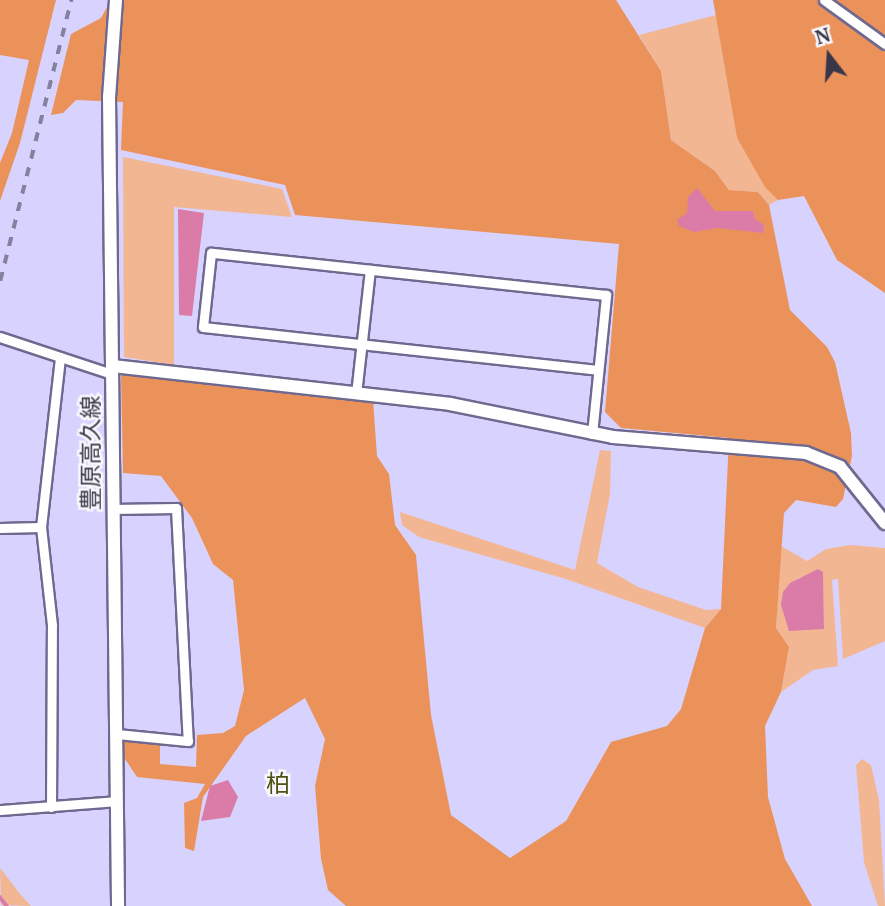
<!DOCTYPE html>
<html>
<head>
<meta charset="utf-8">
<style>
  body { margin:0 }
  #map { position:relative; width:885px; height:906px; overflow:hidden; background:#d8d2fe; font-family:"PT Serif","Noto Sans JP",serif }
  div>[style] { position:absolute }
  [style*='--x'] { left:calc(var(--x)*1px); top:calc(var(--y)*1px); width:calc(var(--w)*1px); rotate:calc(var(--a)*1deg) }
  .green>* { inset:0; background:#f3b692 }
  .forest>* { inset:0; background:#eb925b }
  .water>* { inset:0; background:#db7ca8 }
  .stream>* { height:3.5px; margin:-1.75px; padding:0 1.75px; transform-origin:1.75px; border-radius:1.75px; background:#db7ca8 }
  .roads { filter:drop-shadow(2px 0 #6f6990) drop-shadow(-2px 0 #6f6990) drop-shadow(0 2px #6f6990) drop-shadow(0 -2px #6f6990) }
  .street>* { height:9px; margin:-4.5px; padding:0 4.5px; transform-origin:4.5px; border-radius:4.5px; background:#fff }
  .secondary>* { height:12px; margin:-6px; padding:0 6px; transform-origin:6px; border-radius:6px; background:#fff }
  .rail>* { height:3.5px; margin-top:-1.75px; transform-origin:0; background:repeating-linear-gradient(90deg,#85809e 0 9px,transparent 0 18px) }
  span { translate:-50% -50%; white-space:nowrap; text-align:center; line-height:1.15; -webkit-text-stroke:5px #f9f8fd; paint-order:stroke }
  .street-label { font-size:23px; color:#393647 }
  .neighbourhood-label { font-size:24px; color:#4f5115 }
  .north { position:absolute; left:794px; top:21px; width:70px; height:70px; -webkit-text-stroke:5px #f9f8fd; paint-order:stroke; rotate:343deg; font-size:19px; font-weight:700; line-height:28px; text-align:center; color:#393647 }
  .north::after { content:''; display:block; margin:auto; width:24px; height:32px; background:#393647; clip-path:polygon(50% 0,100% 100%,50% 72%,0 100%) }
</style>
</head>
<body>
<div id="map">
  <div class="green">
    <div style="clip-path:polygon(716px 15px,737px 138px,778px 200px,769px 205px,758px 192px,729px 190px,715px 171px,671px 140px,661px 71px,639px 35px)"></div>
    <div style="clip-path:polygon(123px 157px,282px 189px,292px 217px,174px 207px,174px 365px,124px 357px)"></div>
    <div style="clip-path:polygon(600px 450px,611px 451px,610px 494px,597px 563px,638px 587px,706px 610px,721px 609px,705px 628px,566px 579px,419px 537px,402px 525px,400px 512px,575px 570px)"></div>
    <div style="clip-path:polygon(evenodd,850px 545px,885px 548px,885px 641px,843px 659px,838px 579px,832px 580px,838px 666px,813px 670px,781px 692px,789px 647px,776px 628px,781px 546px,807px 561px,826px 549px,850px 545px,823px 572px,823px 588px,824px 630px,798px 578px,823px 572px)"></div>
    <div style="clip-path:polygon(862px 759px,871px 765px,879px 800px,885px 906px,878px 906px,864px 862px,856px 765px)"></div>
    <div style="clip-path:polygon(0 868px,21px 895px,31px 906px,1px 905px)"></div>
  </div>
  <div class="forest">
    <div style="clip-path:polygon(0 0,56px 0,20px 143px,0 201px,0 163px,12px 133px,29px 60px,0 55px)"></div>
    <div style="clip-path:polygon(111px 0,616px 0,661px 71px,671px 140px,715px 171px,729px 190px,758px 192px,769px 205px,790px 310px,827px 347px,835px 362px,851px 433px,852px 456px,843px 499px,836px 507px,796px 500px,784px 513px,776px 628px,789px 647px,781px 692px,765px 726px,768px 797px,785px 859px,812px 906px,346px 906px,328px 890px,321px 859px,315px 786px,325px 739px,305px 698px,246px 736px,203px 797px,194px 851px,185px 848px,184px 803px,197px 798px,205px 784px,137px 777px,123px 756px,122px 739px,160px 742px,160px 764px,196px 767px,197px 735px,223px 733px,235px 726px,244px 690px,233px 580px,213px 564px,192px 518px,161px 476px,123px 473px,121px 374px,373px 400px,377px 456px,389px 474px,395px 525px,416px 555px,431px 715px,451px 815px,510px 858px,566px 821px,611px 742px,667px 726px,681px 709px,705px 628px,721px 609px,729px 438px,621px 428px,605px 412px,619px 244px,295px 215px,285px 185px,121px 150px,123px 102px,76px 100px,63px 113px,51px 115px,71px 34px,101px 18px)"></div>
    <div style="clip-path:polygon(713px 0,885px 0,885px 293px,837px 260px,804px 196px,778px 200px,765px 187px,737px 138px)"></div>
  </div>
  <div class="water">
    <div style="clip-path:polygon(697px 188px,715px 211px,753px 211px,755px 219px,763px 224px,764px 233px,717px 228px,694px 232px,679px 226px,677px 220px,687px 213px,688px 197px)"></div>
    <div style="clip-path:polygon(178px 209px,204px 213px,192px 316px,179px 315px)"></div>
    <div style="clip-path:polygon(818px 569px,823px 572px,824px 629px,789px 631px,781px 605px,783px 592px,790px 583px)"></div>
    <div style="clip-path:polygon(228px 780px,238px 797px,230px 817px,201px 821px,210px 786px)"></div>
  </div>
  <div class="stream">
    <div style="--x:0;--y:897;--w:11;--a:52"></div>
  </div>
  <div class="roads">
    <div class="street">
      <div style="--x:824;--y:0;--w:75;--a:35.8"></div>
      <div style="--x:0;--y:337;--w:118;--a:18.3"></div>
      <div style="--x:356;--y:394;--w:125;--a:-83.6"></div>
      <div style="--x:592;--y:434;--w:140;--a:-84.2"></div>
      <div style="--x:606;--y:295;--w:397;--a:-173.9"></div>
      <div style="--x:211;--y:253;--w:74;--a:96.2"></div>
      <div style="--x:203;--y:327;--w:397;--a:6.2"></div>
      <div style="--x:112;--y:509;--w:64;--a:-0.9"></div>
      <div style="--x:176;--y:508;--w:233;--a:87.1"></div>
      <div style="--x:188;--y:741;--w:72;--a:-174.4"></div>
      <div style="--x:0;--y:528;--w:41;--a:-1.4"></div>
      <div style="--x:51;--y:807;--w:182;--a:-89.7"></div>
      <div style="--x:52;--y:625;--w:99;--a:-96.4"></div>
      <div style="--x:41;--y:527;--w:171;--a:-83.6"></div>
      <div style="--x:0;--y:810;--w:117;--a:-4.4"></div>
    </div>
    <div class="secondary">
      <div style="--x:116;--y:0;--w:97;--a:94.1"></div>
      <div style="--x:109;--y:97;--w:809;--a:89.36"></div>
      <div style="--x:112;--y:366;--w:340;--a:6.4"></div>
      <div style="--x:450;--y:404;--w:166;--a:11.4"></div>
      <div style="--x:613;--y:437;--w:194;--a:4.7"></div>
      <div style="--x:806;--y:453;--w:37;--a:22"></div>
      <div style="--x:840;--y:467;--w:72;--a:51.2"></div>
    </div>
  </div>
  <div class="rail">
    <div style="--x:0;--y:281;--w:290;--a:-75.8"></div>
  </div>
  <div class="street-label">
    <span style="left:91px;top:453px;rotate:-90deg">豊原高久線</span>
  </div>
  <div class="neighbourhood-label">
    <span style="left:278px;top:784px">柏</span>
  </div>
  <div class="north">N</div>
</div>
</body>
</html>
